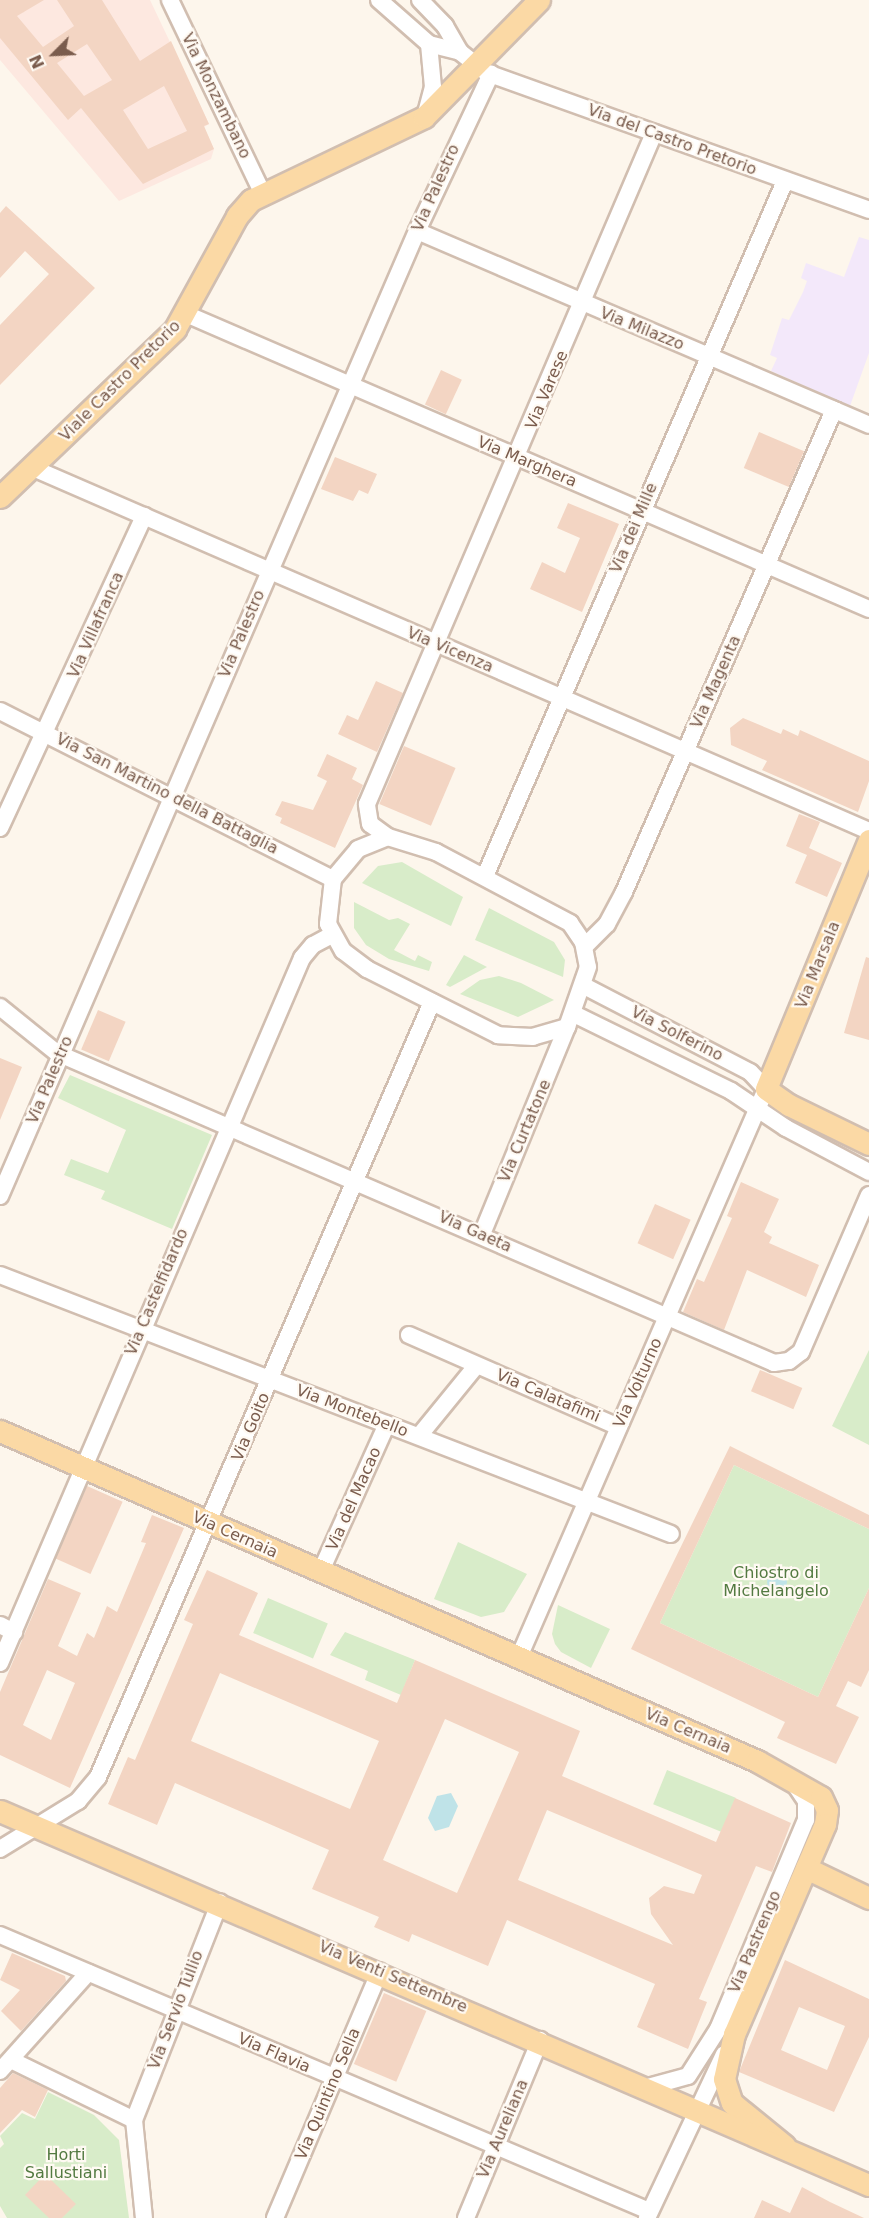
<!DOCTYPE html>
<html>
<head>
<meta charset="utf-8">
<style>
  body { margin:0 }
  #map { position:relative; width:869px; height:2218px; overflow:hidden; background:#fdf6ec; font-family:"DejaVu Sans",sans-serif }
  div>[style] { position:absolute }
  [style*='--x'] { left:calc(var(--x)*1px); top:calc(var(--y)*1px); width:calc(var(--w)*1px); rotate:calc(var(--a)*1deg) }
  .commercial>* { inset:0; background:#fde8e0 }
  .education>* { inset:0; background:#f3e8fa }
  .green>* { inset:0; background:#d8ecc9; transform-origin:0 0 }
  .water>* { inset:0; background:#bfe3e8 }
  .round { border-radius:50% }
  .building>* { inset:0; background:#f3d5c3; transform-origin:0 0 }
  .roads { filter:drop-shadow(2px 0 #d1beb0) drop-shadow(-2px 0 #d1beb0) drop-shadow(0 2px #d1beb0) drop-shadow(0 -2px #d1beb0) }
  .minor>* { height:16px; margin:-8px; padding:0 8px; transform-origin:8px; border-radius:8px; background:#fff }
  .major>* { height:21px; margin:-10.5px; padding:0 10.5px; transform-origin:10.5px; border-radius:10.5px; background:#fbd9a5 }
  span { translate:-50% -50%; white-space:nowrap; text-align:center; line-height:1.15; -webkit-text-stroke:4.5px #fffaf3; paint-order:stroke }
  .street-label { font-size:16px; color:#7a5c4d }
  .park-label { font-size:16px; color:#537a41 }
  .north { position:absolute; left:24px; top:24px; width:60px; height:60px; -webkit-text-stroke:4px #fffaf3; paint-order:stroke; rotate:246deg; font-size:16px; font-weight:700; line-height:24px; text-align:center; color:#7a5c4d }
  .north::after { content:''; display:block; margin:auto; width:21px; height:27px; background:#7a5c4d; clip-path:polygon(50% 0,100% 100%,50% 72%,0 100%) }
</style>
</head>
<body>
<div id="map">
  <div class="commercial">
    <div style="clip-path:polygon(0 0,150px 0,209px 124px,204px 127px,214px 149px,211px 159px,119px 201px,0 60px)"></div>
  </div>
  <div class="education">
    <div style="clip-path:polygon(859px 237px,869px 240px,869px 353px,850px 406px,771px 371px,777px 358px,770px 355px,782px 318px,789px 320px,803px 292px,807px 281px,801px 278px,806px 263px,844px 277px)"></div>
  </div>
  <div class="green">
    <div style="clip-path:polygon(402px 862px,463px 897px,451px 926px,362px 883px,378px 866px)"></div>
    <div style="clip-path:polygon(354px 902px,389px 920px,398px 918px,410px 924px,394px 950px,415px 961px,418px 955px,432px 962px,429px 971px,389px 959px,366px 945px,354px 928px)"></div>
    <div style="clip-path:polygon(489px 908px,554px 942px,565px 960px,563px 977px,475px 940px)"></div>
    <div style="clip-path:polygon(464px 955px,487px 967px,450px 987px,446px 985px)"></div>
    <div style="clip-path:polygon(499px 976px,521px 983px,554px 1000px,518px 1017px,460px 994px,480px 980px)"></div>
    <div style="clip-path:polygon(70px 1075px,212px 1135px,172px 1229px,101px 1199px,105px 1191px,64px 1175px,71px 1159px,108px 1173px,126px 1130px,58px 1098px)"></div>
    <div style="clip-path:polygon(869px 1350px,869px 1445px,832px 1426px)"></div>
    <div style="clip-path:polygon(734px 1465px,869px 1529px,869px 1588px,818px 1697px,660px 1623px)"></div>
    <div style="clip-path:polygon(458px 1542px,527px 1574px,504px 1612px,481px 1617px,434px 1599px)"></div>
    <div style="left:268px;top:1598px;width:65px;height:38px;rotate:23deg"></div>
    <div style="clip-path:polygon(558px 1605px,610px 1629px,591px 1668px,561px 1652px,555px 1644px,552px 1634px)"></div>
    <div style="clip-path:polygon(345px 1632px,415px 1660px,401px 1695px,365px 1680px,368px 1671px,330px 1655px)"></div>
    <div style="left:667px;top:1770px;width:74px;height:37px;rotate:22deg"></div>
    <div style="clip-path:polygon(48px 2092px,94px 2115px,119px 2140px,129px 2218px,7px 2218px,0 2206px,0 2148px,4px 2144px,0 2136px,22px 2113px,35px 2119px)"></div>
  </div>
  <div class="water">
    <div class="round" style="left:767px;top:1572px;width:20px;height:20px"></div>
    <div style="clip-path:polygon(451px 1793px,458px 1806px,449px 1827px,435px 1831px,428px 1818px,437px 1796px)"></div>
  </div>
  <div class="building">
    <div style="clip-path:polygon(evenodd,0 0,44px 0,17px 16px,43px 47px,74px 26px,57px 0,102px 0,140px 61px,171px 41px,209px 124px,204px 126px,214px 149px,143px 184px,81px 108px,68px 120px,0 38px,0 0,87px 44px,112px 80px,84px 96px,57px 63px,87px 44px,0 0,164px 86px,187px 131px,148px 149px,123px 110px,164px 86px)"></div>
    <div style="clip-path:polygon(6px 206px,95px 288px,0 385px,0 325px,49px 274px,25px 251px,0 278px,0 213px)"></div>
    <div style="left:441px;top:370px;width:23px;height:38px;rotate:25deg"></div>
    <div style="left:759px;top:432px;width:49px;height:39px;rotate:23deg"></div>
    <div style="clip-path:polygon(335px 457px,377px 474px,368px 494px,359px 490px,353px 501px,321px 489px)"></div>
    <div style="clip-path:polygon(568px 503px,619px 524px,582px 612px,530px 589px,542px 562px,565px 573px,580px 538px,557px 528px)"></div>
    <div style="clip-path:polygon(376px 681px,403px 693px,377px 752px,338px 734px,347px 715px,358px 720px)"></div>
    <div style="clip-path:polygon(743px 718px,781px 734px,783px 729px,798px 736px,800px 730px,869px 761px,869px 781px,858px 812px,762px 770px,767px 761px,731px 745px,730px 728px)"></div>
    <div style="left:404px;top:746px;width:56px;height:63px;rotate:23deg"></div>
    <div style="clip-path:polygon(327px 754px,357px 768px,352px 779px,363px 785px,335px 848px,280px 823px,282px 818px,275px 815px,282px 801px,313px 810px,327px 781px,317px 776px)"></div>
    <div style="clip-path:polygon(799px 814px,820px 822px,809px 848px,842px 863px,827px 897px,795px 883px,807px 855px,786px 846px)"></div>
    <div style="clip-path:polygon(866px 957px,869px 958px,869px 1040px,844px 1033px)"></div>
    <div style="left:98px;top:1010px;width:30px;height:43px;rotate:23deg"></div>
    <div style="clip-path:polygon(0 1058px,22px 1067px,0 1120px)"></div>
    <div style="clip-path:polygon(741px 1182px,779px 1199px,764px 1232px,772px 1237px,769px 1243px,819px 1265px,806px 1297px,747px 1270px,724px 1330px,683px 1312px,697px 1279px,704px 1282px,732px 1218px,727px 1216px)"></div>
    <div style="left:655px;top:1204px;width:39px;height:43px;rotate:24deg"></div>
    <div style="left:760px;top:1370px;width:46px;height:23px;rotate:23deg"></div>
    <div style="clip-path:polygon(730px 1446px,869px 1515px,869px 1529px,734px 1465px,660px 1623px,818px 1697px,869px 1588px,869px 1670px,861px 1687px,848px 1681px,836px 1706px,859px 1717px,836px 1764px,777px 1738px,785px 1722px,631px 1649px)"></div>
    <div style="left:87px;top:1486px;width:39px;height:79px;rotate:24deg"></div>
    <div style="clip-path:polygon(evenodd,152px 1515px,184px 1528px,70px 1788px,0 1755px,0 1692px,48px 1579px,81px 1593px,58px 1646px,77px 1656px,87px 1633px,94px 1638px,107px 1606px,117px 1612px,146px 1543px,141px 1542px,152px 1515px,47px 1670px,75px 1683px,51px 1740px,23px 1725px,47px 1670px)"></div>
    <div style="clip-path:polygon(evenodd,207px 1570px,258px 1593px,239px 1635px,397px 1703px,415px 1660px,580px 1731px,562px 1776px,716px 1842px,735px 1798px,791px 1823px,772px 1872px,756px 1866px,699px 1999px,707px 2002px,688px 2049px,637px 2027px,655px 1984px,507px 1920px,488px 1966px,412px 1934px,409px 1942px,374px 1927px,379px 1917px,312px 1889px,329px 1850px,175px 1783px,157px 1825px,108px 1804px,128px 1757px,135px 1760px,193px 1624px,184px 1620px,207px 1570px,220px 1673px,379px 1741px,350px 1809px,191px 1741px,220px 1673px,207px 1570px,445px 1719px,519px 1752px,457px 1893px,383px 1860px,445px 1719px,207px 1570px,547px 1810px,702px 1875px,694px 1894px,664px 1886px,649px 1898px,651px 1914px,673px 1945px,518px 1880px,547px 1810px)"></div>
    <div style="clip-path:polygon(12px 1953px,65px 1976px,66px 1981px,21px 2031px,1px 2011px,20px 1990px,0 1980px)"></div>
    <div style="clip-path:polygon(evenodd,785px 1960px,869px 1999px,869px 2037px,834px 2112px,739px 2072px,785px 1960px,799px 2007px,845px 2026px,827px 2070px,781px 2050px,799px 2007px)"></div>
    <div style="left:384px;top:1993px;width:46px;height:77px;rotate:23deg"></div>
    <div style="clip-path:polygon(13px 2073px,48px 2090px,35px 2117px,22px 2110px,0 2133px,0 2088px)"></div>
    <div style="clip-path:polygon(45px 2174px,76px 2204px,62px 2218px,49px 2218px,25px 2195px)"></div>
    <div style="clip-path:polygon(802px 2187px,830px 2202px,864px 2218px,754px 2218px,762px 2200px,790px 2213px)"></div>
  </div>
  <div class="roads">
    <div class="minor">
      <div style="--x:170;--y:0;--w:213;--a:64.4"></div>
      <div style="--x:379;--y:0;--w:67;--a:41.3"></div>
      <div style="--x:429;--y:44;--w:32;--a:14"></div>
      <div style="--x:420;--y:0;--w:36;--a:46"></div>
      <div style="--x:445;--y:26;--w:30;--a:60"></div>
      <div style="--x:460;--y:52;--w:34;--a:38"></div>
      <div style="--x:487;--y:73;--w:406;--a:19.7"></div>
      <div style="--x:426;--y:113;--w:27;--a:-75"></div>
      <div style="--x:433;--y:87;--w:43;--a:-95.3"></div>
      <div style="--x:417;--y:231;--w:492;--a:23.2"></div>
      <div style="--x:186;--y:314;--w:744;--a:23.36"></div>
      <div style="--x:33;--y:468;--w:911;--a:23.47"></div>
      <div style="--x:0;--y:711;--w:373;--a:26.8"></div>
      <div style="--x:0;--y:828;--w:344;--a:-65.2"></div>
      <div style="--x:388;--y:837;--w:22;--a:-144"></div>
      <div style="--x:370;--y:824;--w:20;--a:-99"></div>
      <div style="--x:367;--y:804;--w:730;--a:-66.84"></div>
      <div style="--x:388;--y:837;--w:50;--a:17.4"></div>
      <div style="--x:436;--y:852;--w:152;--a:27.9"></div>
      <div style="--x:570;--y:923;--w:23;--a:56"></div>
      <div style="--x:583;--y:942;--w:25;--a:79"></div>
      <div style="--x:588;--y:967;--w:64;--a:109.3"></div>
      <div style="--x:567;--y:1027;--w:35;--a:164"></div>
      <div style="--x:533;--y:1037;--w:35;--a:-177"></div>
      <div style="--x:498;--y:1035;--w:147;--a:-153.3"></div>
      <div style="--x:367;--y:969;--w:30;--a:-143"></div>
      <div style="--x:343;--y:951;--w:31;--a:-119"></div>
      <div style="--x:328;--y:924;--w:45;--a:-83.7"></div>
      <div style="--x:333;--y:879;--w:39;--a:-50"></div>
      <div style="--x:358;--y:849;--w:32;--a:-22"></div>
      <div style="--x:485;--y:876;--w:757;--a:-66.65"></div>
      <div style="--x:585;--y:946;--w:31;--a:-45"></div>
      <div style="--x:607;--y:924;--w:36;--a:-62"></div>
      <div style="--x:624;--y:892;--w:526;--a:-66.46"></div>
      <div style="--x:0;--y:1007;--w:73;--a:38.9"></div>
      <div style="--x:57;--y:1053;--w:781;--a:23.38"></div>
      <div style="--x:774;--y:1363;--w:15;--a:-8"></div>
      <div style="--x:789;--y:1361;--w:15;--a:-37"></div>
      <div style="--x:801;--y:1352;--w:171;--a:-66.6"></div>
      <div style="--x:574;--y:1014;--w:175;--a:26.1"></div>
      <div style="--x:731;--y:1091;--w:66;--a:33.9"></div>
      <div style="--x:786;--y:1128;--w:94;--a:27.9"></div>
      <div style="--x:0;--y:1196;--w:1051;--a:-66.63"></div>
      <div style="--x:417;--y:231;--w:174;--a:-64.8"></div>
      <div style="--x:482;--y:1234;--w:224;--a:-67.7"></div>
      <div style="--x:0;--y:1275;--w:719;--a:21.11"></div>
      <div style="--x:409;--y:1335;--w:229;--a:23.7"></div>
      <div style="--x:419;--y:1436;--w:90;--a:-50.8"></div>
      <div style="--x:320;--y:1573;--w:163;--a:-65.8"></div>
      <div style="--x:0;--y:1625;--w:16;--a:27"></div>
      <div style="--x:519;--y:1657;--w:619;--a:-66.5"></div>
      <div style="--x:766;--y:1089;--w:23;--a:-133"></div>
      <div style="--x:750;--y:1072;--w:187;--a:-152.6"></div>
      <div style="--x:0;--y:1663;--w:767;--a:-66.81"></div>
      <div style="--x:302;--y:958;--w:17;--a:-50"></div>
      <div style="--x:313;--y:945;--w:21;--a:-28"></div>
      <div style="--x:0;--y:1849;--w:92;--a:-31.6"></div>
      <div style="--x:78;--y:1801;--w:31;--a:-50"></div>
      <div style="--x:98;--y:1777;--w:844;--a:-66.69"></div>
      <div style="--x:0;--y:1935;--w:705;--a:23.04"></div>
      <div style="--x:11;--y:2060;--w:137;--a:26"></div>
      <div style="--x:134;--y:2120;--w:99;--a:84.2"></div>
      <div style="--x:0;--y:2071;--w:132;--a:-48.1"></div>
      <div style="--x:648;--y:2087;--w:41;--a:-15.4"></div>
      <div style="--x:688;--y:2076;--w:56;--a:-57.4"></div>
      <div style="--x:718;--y:2029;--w:227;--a:-67.2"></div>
      <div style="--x:806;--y:1820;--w:19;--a:-90"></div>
      <div style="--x:806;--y:1801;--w:22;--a:-124"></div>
      <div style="--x:134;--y:2120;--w:234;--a:-68.5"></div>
      <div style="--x:275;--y:2218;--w:268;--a:-67"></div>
      <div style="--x:466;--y:2218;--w:193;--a:-67.4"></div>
      <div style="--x:647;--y:2218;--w:181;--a:-64.8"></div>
    </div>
    <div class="major">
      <div style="--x:0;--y:497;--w:243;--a:-43.8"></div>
      <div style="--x:175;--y:329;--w:129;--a:-61.2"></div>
      <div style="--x:237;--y:216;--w:21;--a:-49"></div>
      <div style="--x:251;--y:200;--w:192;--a:-25.6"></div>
      <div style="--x:424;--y:117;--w:164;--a:-45.5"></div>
      <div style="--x:869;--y:840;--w:269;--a:112.5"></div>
      <div style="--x:766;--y:1089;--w:28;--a:35"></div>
      <div style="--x:789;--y:1105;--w:89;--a:26"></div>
      <div style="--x:0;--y:1431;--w:826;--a:23.55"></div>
      <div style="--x:757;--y:1761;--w:73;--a:29.4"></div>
      <div style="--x:821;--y:1797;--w:14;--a:65"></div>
      <div style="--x:827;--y:1810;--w:14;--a:98"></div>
      <div style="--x:825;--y:1824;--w:229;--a:113.4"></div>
      <div style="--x:734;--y:2034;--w:46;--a:102.5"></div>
      <div style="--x:724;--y:2079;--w:25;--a:72"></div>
      <div style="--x:732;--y:2103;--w:68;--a:39.1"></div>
      <div style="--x:0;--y:1811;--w:946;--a:23.29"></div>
      <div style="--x:806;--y:1868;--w:70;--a:25.5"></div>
    </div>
  </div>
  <div class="street-label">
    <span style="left:216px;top:96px;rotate:64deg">Via Monzambano</span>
    <span style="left:672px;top:140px;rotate:20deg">Via del Castro Pretorio</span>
    <span style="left:436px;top:188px;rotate:-66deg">Via Palestro</span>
    <span style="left:642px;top:329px;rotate:22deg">Via Milazzo</span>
    <span style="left:120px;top:381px;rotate:-45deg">Viale Castro Pretorio</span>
    <span style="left:547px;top:390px;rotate:-67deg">Via Varese</span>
    <span style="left:527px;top:462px;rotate:23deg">Via Marghera</span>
    <span style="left:634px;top:528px;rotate:-67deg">Via dei Mille</span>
    <span style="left:96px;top:625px;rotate:-66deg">Via Villafranca</span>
    <span style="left:242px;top:634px;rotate:-67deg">Via Palestro</span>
    <span style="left:450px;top:650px;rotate:23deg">Via Vicenza</span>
    <span style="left:716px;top:682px;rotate:-66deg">Via Magenta</span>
    <span style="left:167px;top:794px;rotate:27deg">Via San Martino della Battaglia</span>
    <span style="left:818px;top:965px;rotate:-68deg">Via Marsala</span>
    <span style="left:677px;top:1034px;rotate:27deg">Via Solferino</span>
    <span style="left:50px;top:1080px;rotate:-67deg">Via Palestro</span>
    <span style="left:525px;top:1131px;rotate:-67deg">Via Curtatone</span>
    <span style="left:475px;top:1232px;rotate:24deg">Via Gaeta</span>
    <span style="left:157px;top:1292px;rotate:-67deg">Via Castelfidardo</span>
    <span style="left:638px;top:1383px;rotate:-66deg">Via Volturno</span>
    <span style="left:548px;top:1396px;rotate:23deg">Via Calatafimi</span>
    <span style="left:352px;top:1411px;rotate:21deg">Via Montebello</span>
    <span style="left:251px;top:1427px;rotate:-67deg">Via Goito</span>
    <span style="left:354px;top:1499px;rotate:-66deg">Via del Macao</span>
    <span style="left:235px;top:1535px;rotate:24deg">Via Cernaia</span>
    <span style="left:688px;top:1731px;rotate:23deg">Via Cernaia</span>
    <span style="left:755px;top:1942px;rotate:-67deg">Via Pastrengo</span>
    <span style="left:393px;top:1977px;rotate:23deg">Via Venti Settembre</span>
    <span style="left:176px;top:2010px;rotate:-69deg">Via Servio Tullio</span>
    <span style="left:274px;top:2053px;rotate:23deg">Via Flavia</span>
    <span style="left:328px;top:2094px;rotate:-67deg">Via Quintino Sella</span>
    <span style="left:503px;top:2129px;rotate:-67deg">Via Aureliana</span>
  </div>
  <div class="park-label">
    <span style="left:776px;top:1582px">Chiostro di<br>Michelangelo</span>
    <span style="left:66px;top:2164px">Horti<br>Sallustiani</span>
  </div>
  <div class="north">N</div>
</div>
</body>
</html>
